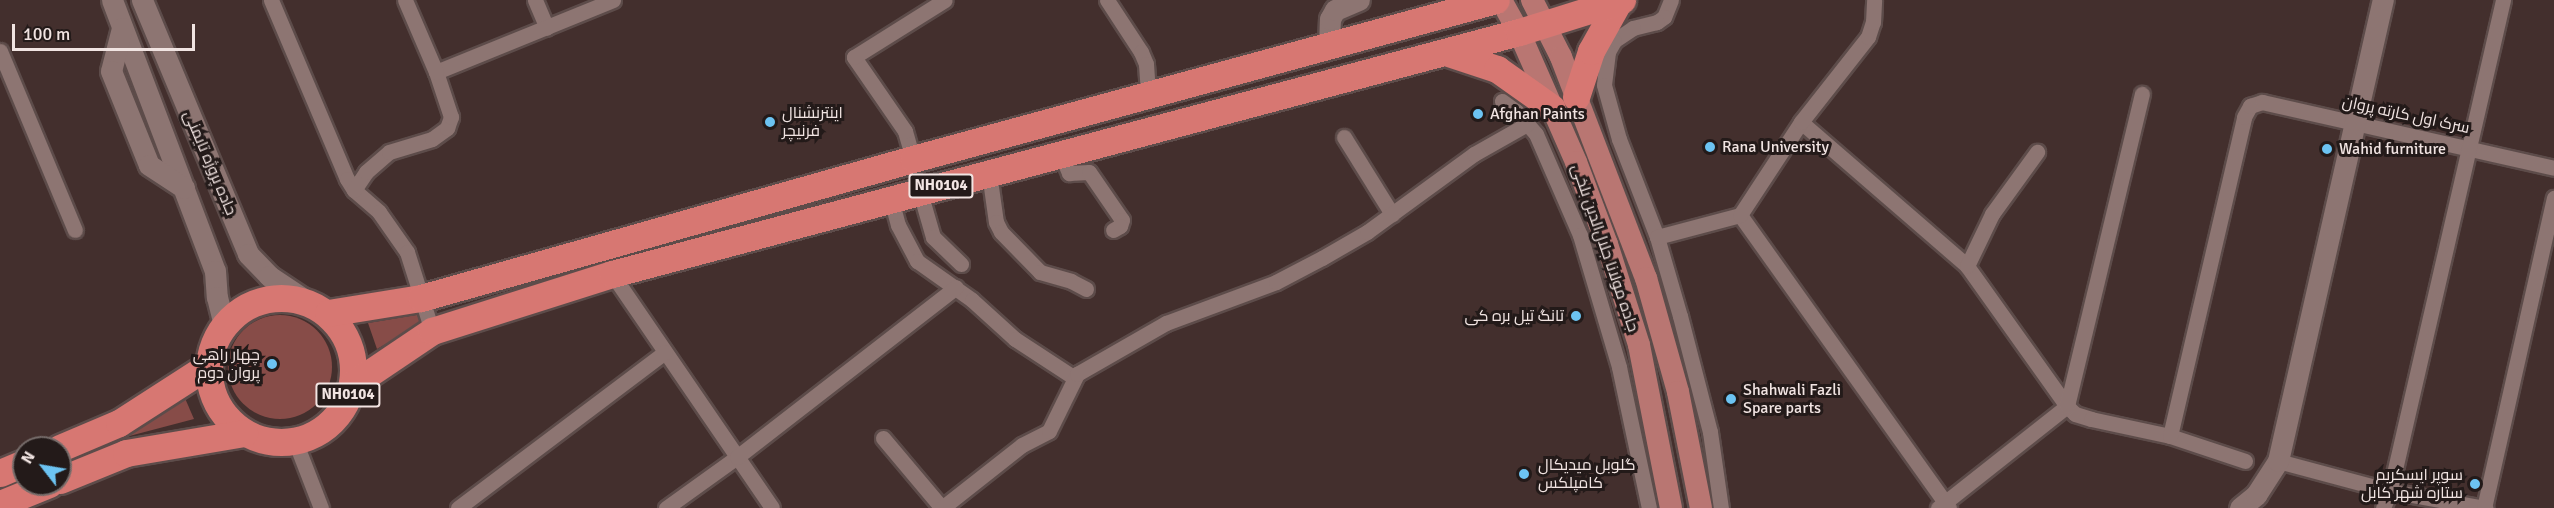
<!DOCTYPE html>
<html>
<head>
<meta charset="utf-8">
<style>
  body { margin:0 }
  #map { position:relative; width:2554px; height:508px; overflow:hidden; background:#432f2d; font-family:Signika,Cairo,sans-serif }
  div>[style] { position:absolute }
  [style*='--x'] { left:calc(var(--x)*1px); top:calc(var(--y)*1px); width:calc(var(--w)*1px); rotate:calc(var(--a)*1deg) }
  .green>* { inset:0; background:#874c48 }
  .round { border-radius:50% }
  .roads { filter:drop-shadow(2px 0 #5d4c4a) drop-shadow(-2px 0 #5d4c4a) drop-shadow(0 2px #5d4c4a) drop-shadow(0 -2px #5d4c4a) }
  .street>* { height:15px; margin:-7.5px; padding:0 7.5px; transform-origin:7.5px; border-radius:7.5px; background:#8d7572 }
  .secondary>* { height:21px; margin:-10.5px; padding:0 10.5px; transform-origin:10.5px; border-radius:10.5px; background:#8d7572 }
  .primary>* { height:22px; margin:-11px; padding:0 11px; transform-origin:11px; border-radius:11px; background:#b97672 }
  .highway>* { height:27px; margin:-13.5px; padding:0 13.5px; transform-origin:13.5px; border-radius:13.5px; background:#d77772 }
  .highway>.ring { margin:-13.5px; padding:0; box-sizing:content-box; background:none; border:27px solid #d77772; border-radius:50% }
  .dots>* { width:16px; height:16px; translate:-50% -50%; box-sizing:border-box; border:3px solid #231a19; border-radius:50% }
  span { translate:-50% -50%; white-space:nowrap; text-align:center; line-height:1.15; -webkit-text-stroke:6px #231a19; paint-order:stroke }
  .shield-label span { padding:2px 4px; background:#231a19; border:2px solid; border-radius:4px; -webkit-text-stroke-width:0 }
  .shield-label { font-size:15px; color:#f1e4e2; font-weight:700 }
  .poi-label { font-size:16px; color:#f1e4e2 }
  .left { translate:0 -50%; text-align:left }
  .right { translate:-100% -50%; text-align:right }
  .street-label { font-size:16px; color:#f1e4e2 }
  .north { position:absolute; left:12px; top:436px; width:60px; height:60px; box-sizing:border-box; background:#231a19; border:2px solid #756b69; border-radius:50%; rotate:301deg; font-size:16px; font-weight:700; line-height:24px; text-align:center; color:#f1e4e2 }
  .north::after { content:''; display:block; margin:auto; width:21px; height:27px; background:#6cc3f2; clip-path:polygon(50% 0,100% 100%,50% 72%,0 100%) }
  .scale { position:absolute; left:12px; top:24px; width:183px; height:27px; box-sizing:border-box; border:3px solid #f1e4e2; border-top:0; padding-left:8px; font-size:18px; line-height:21px; white-space:nowrap; color:#f1e4e2; -webkit-text-stroke:4px #231a19; paint-order:stroke }
</style>
</head>
<body>
<div id="map">
  <div class="green">
    <div style="clip-path:polygon(422px 314px,425px 322px,377px 349px,368px 323px)"></div>
    <div class="round" style="left:228px;top:315px;width:104px;height:104px"></div>
    <div style="clip-path:polygon(184px 396px,194px 419px,118px 439px)"></div>
  </div>
  <div class="roads">
    <div class="street">
      <div style="--x:271;--y:0;--w:194;--a:67"></div>
      <div style="--x:347;--y:179;--w:13;--a:58"></div>
      <div style="--x:354;--y:190;--w:33;--a:41"></div>
      <div style="--x:379;--y:212;--w:49;--a:55"></div>
      <div style="--x:407;--y:252;--w:83;--a:72.4"></div>
      <div style="--x:535;--y:0;--w:30;--a:67"></div>
      <div style="--x:1107;--y:0;--w:62;--a:56.8"></div>
      <div style="--x:1141;--y:52;--w:13;--a:67"></div>
      <div style="--x:1146;--y:64;--w:31;--a:86"></div>
      <div style="--x:1671;--y:0;--w:18;--a:112"></div>
      <div style="--x:1664;--y:17;--w:9;--a:144"></div>
      <div style="--x:1657;--y:22;--w:25;--a:166"></div>
      <div style="--x:1633;--y:28;--w:23;--a:146"></div>
      <div style="--x:1614;--y:41;--w:13;--a:119"></div>
      <div style="--x:1608;--y:52;--w:33;--a:97"></div>
      <div style="--x:1604;--y:85;--w:56;--a:74.5"></div>
      <div style="--x:1619;--y:139;--w:105;--a:68.8"></div>
      <div style="--x:1657;--y:237;--w:82;--a:73.8"></div>
      <div style="--x:1680;--y:316;--w:120;--a:75.5"></div>
      <div style="--x:1710;--y:432;--w:77;--a:81.8"></div>
      <div style="--x:0;--y:51;--w:194;--a:67.3"></div>
      <div style="--x:436;--y:72;--w:191;--a:-22.1"></div>
      <div style="--x:1502;--y:101;--w:17;--a:36"></div>
      <div style="--x:1516;--y:111;--w:30;--a:49"></div>
      <div style="--x:1536;--y:134;--w:110;--a:66.5"></div>
      <div style="--x:1580;--y:235;--w:138;--a:73.5"></div>
      <div style="--x:1619;--y:367;--w:144;--a:78"></div>
      <div style="--x:1801;--y:122;--w:220;--a:40.9"></div>
      <div style="--x:1967;--y:266;--w:172;--a:54.5"></div>
      <div style="--x:2067;--y:406;--w:11;--a:45"></div>
      <div style="--x:2075;--y:414;--w:17;--a:17"></div>
      <div style="--x:2091;--y:419;--w:81;--a:12.1"></div>
      <div style="--x:2170;--y:436;--w:79;--a:18.4"></div>
      <div style="--x:1344;--y:137;--w:91;--a:58.1"></div>
      <div style="--x:1061;--y:154;--w:21;--a:67"></div>
      <div style="--x:1069;--y:173;--w:20;--a:-3"></div>
      <div style="--x:1089;--y:172;--w:58;--a:55.5"></div>
      <div style="--x:1122;--y:220;--w:6;--a:108"></div>
      <div style="--x:1120;--y:226;--w:8;--a:150"></div>
      <div style="--x:913;--y:159;--w:29;--a:-106"></div>
      <div style="--x:905;--y:131;--w:90;--a:-124.6"></div>
      <div style="--x:854;--y:57;--w:107;--a:-32.1"></div>
      <div style="--x:989;--y:173;--w:49;--a:81.9"></div>
      <div style="--x:996;--y:222;--w:11;--a:63"></div>
      <div style="--x:1001;--y:232;--w:56;--a:45.7"></div>
      <div style="--x:1040;--y:272;--w:32;--a:16"></div>
      <div style="--x:1071;--y:281;--w:17;--a:28"></div>
      <div style="--x:354;--y:190;--w:22;--a:-56"></div>
      <div style="--x:366;--y:172;--w:30;--a:-41"></div>
      <div style="--x:389;--y:152;--w:45;--a:-16.8"></div>
      <div style="--x:432;--y:139;--w:19;--a:-36"></div>
      <div style="--x:447;--y:128;--w:12;--a:-70"></div>
      <div style="--x:451;--y:117;--w:47;--a:-108.4"></div>
      <div style="--x:436;--y:72;--w:78;--a:-113.3"></div>
      <div style="--x:920;--y:192;--w:47;--a:73.9"></div>
      <div style="--x:933;--y:237;--w:39;--a:44"></div>
      <div style="--x:891;--y:199;--w:27;--a:75"></div>
      <div style="--x:898;--y:225;--w:41;--a:62.2"></div>
      <div style="--x:917;--y:261;--w:67;--a:35.3"></div>
      <div style="--x:972;--y:300;--w:58;--a:42.2"></div>
      <div style="--x:1015;--y:339;--w:69;--a:33.2"></div>
      <div style="--x:1740;--y:215;--w:360;--a:54.5"></div>
      <div style="--x:1657;--y:237;--w:86;--a:-14.8"></div>
      <div style="--x:1740;--y:215;--w:111;--a:-56.7"></div>
      <div style="--x:1801;--y:122;--w:108;--a:-51.8"></div>
      <div style="--x:1868;--y:37;--w:16;--a:-72"></div>
      <div style="--x:1873;--y:22;--w:22;--a:-87"></div>
      <div style="--x:1967;--y:266;--w:58;--a:-64.3"></div>
      <div style="--x:1992;--y:214;--w:77;--a:-54"></div>
      <div style="--x:612;--y:274;--w:283;--a:55.6"></div>
      <div style="--x:2170;--y:436;--w:327;--a:-76.9"></div>
      <div style="--x:2244;--y:117;--w:13;--a:-61"></div>
      <div style="--x:2250;--y:106;--w:13;--a:-18"></div>
      <div style="--x:2262;--y:102;--w:299;--a:12.7"></div>
      <div style="--x:883;--y:438;--w:92;--a:49.9"></div>
      <div style="--x:295;--y:441;--w:72;--a:68.8"></div>
      <div style="--x:2278;--y:461;--w:116;--a:15"></div>
      <div style="--x:2390;--y:491;--w:97;--a:10.1"></div>
      <div style="--x:458;--y:508;--w:259;--a:-37"></div>
      <div style="--x:666;--y:508;--w:87;--a:-35.7"></div>
      <div style="--x:737;--y:457;--w:277;--a:-37.8"></div>
      <div style="--x:942;--y:508;--w:102;--a:-38.2"></div>
      <div style="--x:1022;--y:445;--w:30;--a:-27"></div>
      <div style="--x:1049;--y:431;--w:64;--a:-63.8"></div>
      <div style="--x:1077;--y:374;--w:103;--a:-29.8"></div>
      <div style="--x:1166;--y:323;--w:117;--a:-20.4"></div>
      <div style="--x:1276;--y:282;--w:52;--a:-27.6"></div>
      <div style="--x:1322;--y:258;--w:52;--a:-30"></div>
      <div style="--x:1367;--y:232;--w:132;--a:-36.1"></div>
      <div style="--x:1474;--y:154;--w:61;--a:-29.5"></div>
      <div style="--x:1938;--y:508;--w:164;--a:-38.3"></div>
      <div style="--x:2067;--y:406;--w:321;--a:-76.5"></div>
      <div style="--x:2383;--y:508;--w:18;--a:-68"></div>
      <div style="--x:2390;--y:491;--w:504;--a:-77.04"></div>
      <div style="--x:2484;--y:508;--w:318;--a:-77.3"></div>
    </div>
    <div class="secondary">
      <div style="--x:112;--y:0;--w:290;--a:69.2"></div>
      <div style="--x:215;--y:271;--w:26;--a:86"></div>
      <div style="--x:217;--y:297;--w:29;--a:76"></div>
      <div style="--x:142;--y:0;--w:275;--a:67.3"></div>
      <div style="--x:248;--y:254;--w:30;--a:46"></div>
      <div style="--x:269;--y:276;--w:47;--a:33.7"></div>
      <div style="--x:122;--y:28;--w:44;--a:104.3"></div>
      <div style="--x:111;--y:71;--w:101;--a:68"></div>
      <div style="--x:149;--y:165;--w:42;--a:33.3"></div>
      <div style="--x:1329;--y:46;--w:27;--a:-88"></div>
      <div style="--x:1330;--y:19;--w:10;--a:-61"></div>
      <div style="--x:1335;--y:10;--w:26;--a:-23"></div>
      <div style="--x:2240;--y:508;--w:21;--a:-39"></div>
      <div style="--x:2256;--y:495;--w:40;--a:-57.1"></div>
      <div style="--x:2278;--y:461;--w:473;--a:-77.2"></div>
    </div>
    <div class="primary">
      <div style="--x:1501;--y:0;--w:37;--a:61"></div>
      <div style="--x:1519;--y:32;--w:142;--a:66.3"></div>
      <div style="--x:1576;--y:162;--w:88;--a:69.3"></div>
      <div style="--x:1607;--y:244;--w:106;--a:72.4"></div>
      <div style="--x:1639;--y:345;--w:166;--a:78.9"></div>
      <div style="--x:1532;--y:0;--w:64;--a:63"></div>
      <div style="--x:1561;--y:57;--w:237;--a:69"></div>
      <div style="--x:1646;--y:278;--w:118;--a:74.3"></div>
      <div style="--x:1678;--y:392;--w:118;--a:78.8"></div>
    </div>
    <div class="highway">
      <div style="--x:1445;--y:52;--w:55;--a:18.1"></div>
      <div style="--x:1497;--y:69;--w:67;--a:35.3"></div>
      <div style="--x:1576;--y:97;--w:48;--a:-71.9"></div>
      <div style="--x:1591;--y:51;--w:57;--a:-60.8"></div>
      <div class="ring" style="left:209px;top:298px;width:117px;height:117px"></div>
      <div style="--x:328;--y:313;--w:94;--a:-9.2"></div>
      <div style="--x:421;--y:298;--w:511;--a:-15.78"></div>
      <div style="--x:913;--y:159;--w:604;--a:-15.26"></div>
      <div style="--x:352;--y:385;--w:97;--a:-34"></div>
      <div style="--x:432;--y:331;--w:189;--a:-17.6"></div>
      <div style="--x:612;--y:274;--w:939;--a:-14.94"></div>
      <div style="--x:1519;--y:32;--w:108;--a:-17.3"></div>
      <div style="--x:60;--y:448;--w:64;--a:-23"></div>
      <div style="--x:119;--y:423;--w:107;--a:-32.8"></div>
      <div style="--x:0;--y:473;--w:26;--a:-23"></div>
      <div style="--x:60;--y:480;--w:71;--a:-22.2"></div>
      <div style="--x:126;--y:453;--w:120;--a:-9.6"></div>
      <div style="--x:0;--y:504;--w:53;--a:-22.2"></div>
    </div>
  </div>
  <div class="dots">
    <div style="left:1478px;top:114px;background:#6cc3f2"></div>
    <div style="left:770px;top:122px;background:#6cc3f2"></div>
    <div style="left:1710px;top:147px;background:#6cc3f2"></div>
    <div style="left:2327px;top:149px;background:#6cc3f2"></div>
    <div style="left:1576px;top:316px;background:#6cc3f2"></div>
    <div style="left:272px;top:364px;background:#6cc3f2"></div>
    <div style="left:1731px;top:399px;background:#6cc3f2"></div>
    <div style="left:1524px;top:474px;background:#6cc3f2"></div>
    <div style="left:2475px;top:484px;background:#6cc3f2"></div>
  </div>
  <div class="shield-label">
    <span style="left:941px;top:186px">NH0104</span>
    <span style="left:348px;top:395px">NH0104</span>
  </div>
  <div class="poi-label">
    <span class="left" style="left:782px;top:122px">اینترنشنال<br>فرنیچر</span>
    <span class="left" style="left:1490px;top:114px">Afghan Paints</span>
    <span class="left" style="left:1722px;top:147px">Rana University</span>
    <span class="left" style="left:2339px;top:149px">Wahid furniture</span>
    <span class="right" style="left:1564px;top:316px">تانگ تیل بره کی</span>
    <span class="right" style="left:260px;top:364px">چهار راهی<br>پروان دوم</span>
    <span class="left" style="left:1743px;top:399px">Shahwali Fazli<br>Spare parts</span>
    <span class="left" style="left:1538px;top:474px">گلوبل میدیکال<br>کامپلکس</span>
    <span class="right" style="left:2463px;top:484px">سوپر ایسکریم<br>ستاره شهر کابل</span>
  </div>
  <div class="street-label">
    <span style="left:2406px;top:115px;rotate:12deg">سرک اول کارته پروان</span>
    <span style="left:210px;top:163px;rotate:67deg">جاده پروژه تایمنی</span>
    <span style="left:1605px;top:248px;rotate:71deg">جاده مولانا جلال‌الدین بلخی</span>
  </div>
  <div class="north">N</div>
  <div class="scale">100 m</div>
</div>
</body>
</html>
